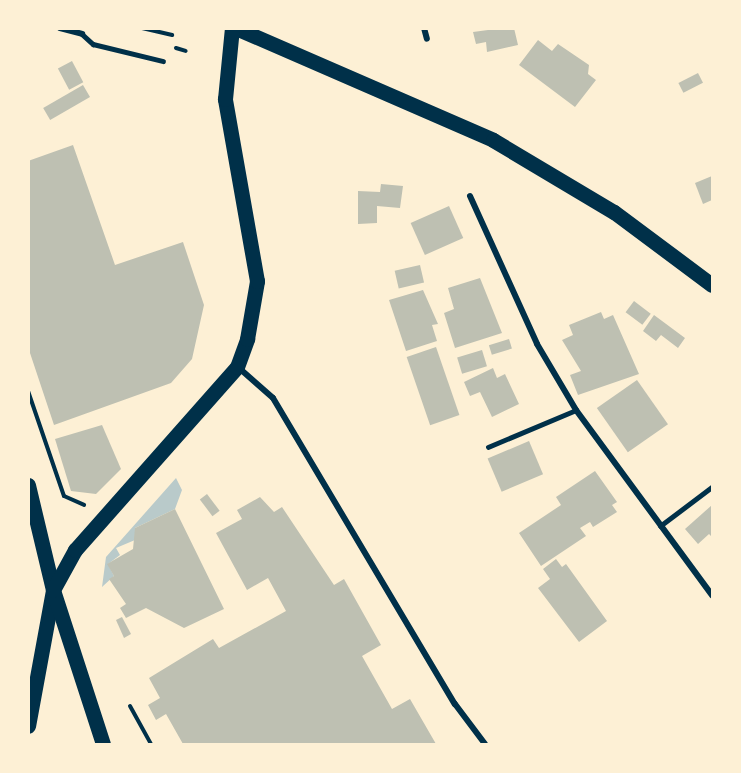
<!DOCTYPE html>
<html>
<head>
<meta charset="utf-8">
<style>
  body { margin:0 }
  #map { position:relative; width:741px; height:773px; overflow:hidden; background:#fdf0d5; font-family:"Varela Round",sans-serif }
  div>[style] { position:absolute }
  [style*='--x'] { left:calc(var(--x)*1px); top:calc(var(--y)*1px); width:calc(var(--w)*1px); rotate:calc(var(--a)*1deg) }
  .green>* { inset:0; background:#b9caca }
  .building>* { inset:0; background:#bec0b2; transform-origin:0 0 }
  .path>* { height:4px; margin:-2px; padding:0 2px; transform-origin:2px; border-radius:2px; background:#003049 }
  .service>* { height:4.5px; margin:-2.25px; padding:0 2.25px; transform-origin:2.25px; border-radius:2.25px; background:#003049 }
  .minor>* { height:6px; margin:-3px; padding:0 3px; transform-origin:3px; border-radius:3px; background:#003049 }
  .primary>* { height:15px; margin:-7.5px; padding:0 7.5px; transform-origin:7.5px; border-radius:7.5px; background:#003049 }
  span { translate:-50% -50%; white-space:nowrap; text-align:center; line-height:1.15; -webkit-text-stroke:4.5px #fdf0d5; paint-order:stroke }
  .frame { position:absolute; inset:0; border:30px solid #fdf0d5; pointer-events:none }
</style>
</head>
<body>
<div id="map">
  <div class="green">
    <div style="clip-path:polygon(176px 478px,182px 490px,175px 509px,135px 528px,135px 540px,116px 548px,120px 555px,108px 564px,114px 576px,102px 587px,106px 557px)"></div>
  </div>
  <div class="building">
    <div style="clip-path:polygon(503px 28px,514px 28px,518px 45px,487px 52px,486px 42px,476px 44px,473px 32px)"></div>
    <div style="clip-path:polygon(538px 40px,552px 51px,558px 44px,589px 65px,588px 74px,596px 80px,575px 107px,519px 65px)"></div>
    <div style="left:72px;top:61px;width:24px;height:16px;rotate:62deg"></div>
    <div style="left:698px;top:73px;width:11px;height:22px;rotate:63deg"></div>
    <div style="left:83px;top:85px;width:14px;height:46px;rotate:60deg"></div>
    <div style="clip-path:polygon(73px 145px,115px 265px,183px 242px,204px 305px,192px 359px,171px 383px,54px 425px,28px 347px,28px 161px)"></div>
    <div style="clip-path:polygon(712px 176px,712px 200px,703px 204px,695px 183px)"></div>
    <div style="clip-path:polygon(381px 184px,403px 186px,400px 208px,377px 206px,377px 223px,358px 224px,358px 191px,380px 192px)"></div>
    <div style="left:449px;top:206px;width:35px;height:42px;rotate:66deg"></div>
    <div style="left:420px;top:265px;width:18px;height:26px;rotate:77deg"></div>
    <div style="clip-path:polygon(480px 278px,502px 333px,455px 348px,444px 313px,454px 309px,448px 288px)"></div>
    <div style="clip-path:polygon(423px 290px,438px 324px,432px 325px,437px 341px,406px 351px,389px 300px)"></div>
    <div style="left:634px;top:301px;width:21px;height:14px;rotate:37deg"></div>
    <div style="clip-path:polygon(601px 312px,604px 319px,613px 315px,639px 374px,578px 395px,570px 375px,581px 371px,562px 340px,573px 335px,569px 325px)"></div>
    <div style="clip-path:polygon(654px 315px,685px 338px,678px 348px,661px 335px,656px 341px,643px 331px)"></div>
    <div style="left:509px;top:339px;width:10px;height:21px;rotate:73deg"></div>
    <div style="left:436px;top:347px;width:72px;height:31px;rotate:71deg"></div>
    <div style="left:482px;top:350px;width:17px;height:26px;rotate:73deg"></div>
    <div style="clip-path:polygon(493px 368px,497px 378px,505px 374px,519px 404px,492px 417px,480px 392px,470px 396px,464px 382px)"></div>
    <div style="left:637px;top:380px;width:54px;height:49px;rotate:55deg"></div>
    <div style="clip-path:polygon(102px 425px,121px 469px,96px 494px,71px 491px,55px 439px)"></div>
    <div style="left:529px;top:441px;width:36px;height:45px;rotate:67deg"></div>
    <div style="clip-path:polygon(595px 471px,617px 502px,612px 505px,617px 512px,593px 527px,590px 522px,580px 528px,586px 536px,541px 566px,519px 533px,561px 505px,556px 497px)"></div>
    <div style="left:207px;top:494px;width:21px;height:9px;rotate:53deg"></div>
    <div style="clip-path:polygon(260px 497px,274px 512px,282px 507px,334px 585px,344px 579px,381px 645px,362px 656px,392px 709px,410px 699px,436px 744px,183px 744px,166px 714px,156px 720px,148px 705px,160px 698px,149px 678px,213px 639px,219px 648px,286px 611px,268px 578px,247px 590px,216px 533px,242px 519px,237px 510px)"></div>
    <div style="clip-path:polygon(712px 505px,712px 537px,709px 534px,698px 544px,685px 529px)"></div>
    <div style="clip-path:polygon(175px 509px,224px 609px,184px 628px,146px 608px,126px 618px,120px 608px,126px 604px,109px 579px,114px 576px,107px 564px,133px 549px,135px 528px)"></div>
    <div style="clip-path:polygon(556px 559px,562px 567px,566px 564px,607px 621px,579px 642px,538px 588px,550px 579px,543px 569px)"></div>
    <div style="clip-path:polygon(122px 617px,131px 634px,124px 638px,116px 620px)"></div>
  </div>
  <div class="path">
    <div style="--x:142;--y:28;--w:31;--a:13"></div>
    <div style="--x:176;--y:48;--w:10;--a:17"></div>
    <div style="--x:28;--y:391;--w:111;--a:71.1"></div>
    <div style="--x:64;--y:496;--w:22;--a:24"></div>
    <div style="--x:130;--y:706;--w:43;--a:61.1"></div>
  </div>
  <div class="service">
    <div style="--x:82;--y:34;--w:15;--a:42"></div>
    <div style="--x:93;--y:44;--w:72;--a:13.7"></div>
    <div style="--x:488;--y:447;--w:95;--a:-22.8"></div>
    <div style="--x:660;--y:526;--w:65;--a:-36.9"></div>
  </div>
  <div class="minor">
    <div style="--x:60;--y:28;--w:23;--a:15"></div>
    <div style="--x:424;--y:28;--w:11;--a:75"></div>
    <div style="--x:470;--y:196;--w:162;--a:65.6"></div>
    <div style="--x:537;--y:344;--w:77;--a:59.4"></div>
    <div style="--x:576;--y:410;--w:230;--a:53.7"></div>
    <div style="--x:239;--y:368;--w:45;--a:41.4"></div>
    <div style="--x:273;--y:398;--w:356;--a:59.3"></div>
    <div style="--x:455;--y:704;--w:50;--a:53.1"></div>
  </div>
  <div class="primary">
    <div style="--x:236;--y:28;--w:280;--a:23.5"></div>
    <div style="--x:493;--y:140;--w:141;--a:30.8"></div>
    <div style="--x:614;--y:212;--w:122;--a:36.7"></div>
    <div style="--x:28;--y:485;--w:108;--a:76.6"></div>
    <div style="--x:53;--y:590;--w:138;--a:100.4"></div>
    <div style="--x:103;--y:744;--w:162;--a:-108"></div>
    <div style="--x:53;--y:590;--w:46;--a:-61.2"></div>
    <div style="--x:75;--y:550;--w:244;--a:-48.5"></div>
    <div style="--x:237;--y:367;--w:30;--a:-70"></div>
    <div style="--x:247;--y:339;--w:59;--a:-80.2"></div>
    <div style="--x:257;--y:281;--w:185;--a:-100"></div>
    <div style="--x:225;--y:99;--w:71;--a:-84.4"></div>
  </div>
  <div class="frame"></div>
</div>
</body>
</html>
